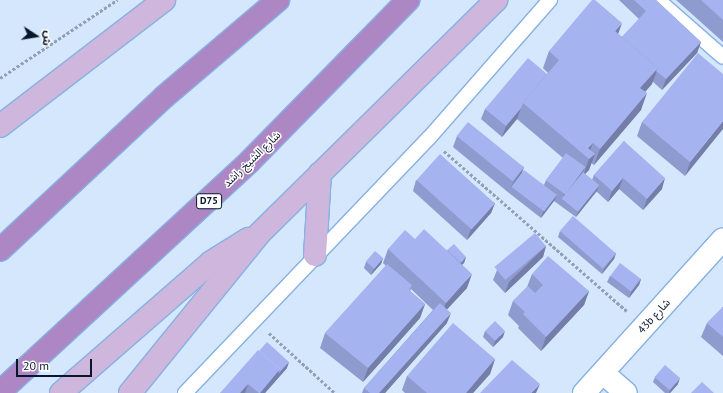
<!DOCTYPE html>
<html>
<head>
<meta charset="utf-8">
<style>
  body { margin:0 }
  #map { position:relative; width:723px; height:393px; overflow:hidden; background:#d5e7fc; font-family:"PT Sans","Noto Sans Arabic",sans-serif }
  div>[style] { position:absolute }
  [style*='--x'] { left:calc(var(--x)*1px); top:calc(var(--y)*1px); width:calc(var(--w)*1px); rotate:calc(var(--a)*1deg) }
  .path>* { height:2.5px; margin-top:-1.25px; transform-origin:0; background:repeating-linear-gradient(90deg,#90a1b5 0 3px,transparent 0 5px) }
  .roads { filter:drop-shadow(1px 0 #86b1e3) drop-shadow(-1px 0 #86b1e3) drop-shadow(0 1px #86b1e3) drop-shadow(0 -1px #86b1e3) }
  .lane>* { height:14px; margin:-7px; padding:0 7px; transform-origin:7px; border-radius:7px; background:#fff }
  .street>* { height:22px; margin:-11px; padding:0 11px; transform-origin:11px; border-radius:11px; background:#fff }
  .primary>* { height:22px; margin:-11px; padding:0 11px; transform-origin:11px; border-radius:11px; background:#ceb6dc }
  .highway>* { height:22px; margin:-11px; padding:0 11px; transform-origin:11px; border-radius:11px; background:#ad86c4 }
  .wall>* { inset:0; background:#8e9bce }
  .shaded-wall>* { inset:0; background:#747ea8 }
  .building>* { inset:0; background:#a5b4f0; transform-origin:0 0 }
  span { translate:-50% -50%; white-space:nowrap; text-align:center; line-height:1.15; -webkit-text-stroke:3px #fff; paint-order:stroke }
  .shield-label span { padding:1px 3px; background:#fff; border:1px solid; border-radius:3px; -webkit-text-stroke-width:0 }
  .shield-label { font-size:10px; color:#071729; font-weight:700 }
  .street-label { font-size:11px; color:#071729 }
  .north { position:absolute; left:16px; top:16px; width:40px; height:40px; -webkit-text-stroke:3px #fff; paint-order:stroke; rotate:102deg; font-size:11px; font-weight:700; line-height:16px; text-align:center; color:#071729 }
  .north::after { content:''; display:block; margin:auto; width:14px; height:18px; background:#071729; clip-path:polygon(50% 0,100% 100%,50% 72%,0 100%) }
  .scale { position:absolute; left:16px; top:359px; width:76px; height:18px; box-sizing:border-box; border:2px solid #071729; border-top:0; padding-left:5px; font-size:12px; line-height:14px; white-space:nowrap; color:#071729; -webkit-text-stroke:3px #fff; paint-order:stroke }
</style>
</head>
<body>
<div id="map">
  <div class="path">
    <div style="--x:0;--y:78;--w:141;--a:-33.7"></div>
    <div style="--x:444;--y:151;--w:243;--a:41.2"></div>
    <div style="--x:269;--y:333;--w:89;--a:42.3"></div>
  </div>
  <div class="roads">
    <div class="lane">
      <div style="--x:658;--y:0;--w:86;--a:41.2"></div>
      <div style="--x:185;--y:393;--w:353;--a:-46.3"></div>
      <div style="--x:429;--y:138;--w:184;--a:-48.8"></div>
    </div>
    <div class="street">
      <div style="--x:603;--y:373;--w:30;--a:41"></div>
      <div style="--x:584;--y:393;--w:207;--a:-47.9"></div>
    </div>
    <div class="primary">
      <div style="--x:0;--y:126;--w:207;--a:-37.5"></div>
      <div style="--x:315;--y:255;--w:82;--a:-86.5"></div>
      <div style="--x:61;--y:393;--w:199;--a:-41.1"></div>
      <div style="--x:211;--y:262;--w:44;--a:-31.9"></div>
      <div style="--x:130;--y:393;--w:206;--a:-50.9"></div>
      <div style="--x:260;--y:233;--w:332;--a:-44.6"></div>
    </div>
    <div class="highway">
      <div style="--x:0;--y:250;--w:224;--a:-43"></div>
      <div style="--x:164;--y:97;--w:150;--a:-40.4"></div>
      <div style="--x:0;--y:392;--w:340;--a:-42.7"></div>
      <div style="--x:250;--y:161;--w:226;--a:-45.5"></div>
    </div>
  </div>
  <div class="wall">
    <div style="clip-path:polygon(619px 0,656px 0,701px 42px,697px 53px,662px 90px,652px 81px,652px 84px,645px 92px,641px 110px,594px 165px,591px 163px,589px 170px,585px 174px,592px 180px,594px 175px,624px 141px,662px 189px,643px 210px,619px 189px,608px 202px,596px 191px,576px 217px,554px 201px,541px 218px,509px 193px,453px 147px,457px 136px,524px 167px,522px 172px,544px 185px,546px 180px,563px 158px,517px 119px,502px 137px,481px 119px,485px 109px,547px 74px,548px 73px,543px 68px,549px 51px,618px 34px,622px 37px,639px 19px)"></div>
    <div style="clip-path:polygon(676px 0,723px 0,723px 42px,693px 15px)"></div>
    <div style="clip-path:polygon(723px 74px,685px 176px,637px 136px,642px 122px)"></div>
    <div style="clip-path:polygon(416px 180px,495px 203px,491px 213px,467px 240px,413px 191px)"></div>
    <div style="clip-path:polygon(560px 231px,616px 253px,614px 259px,602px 274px,558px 237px)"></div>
    <div style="clip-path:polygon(415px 239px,466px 257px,464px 263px,462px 264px,467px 288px,447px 309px,447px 323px,385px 393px,362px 393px,364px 388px,433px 310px,411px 289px,410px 291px,425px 304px,420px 318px,363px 382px,320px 348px,325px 333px,386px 266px,383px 263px,388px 249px)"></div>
    <div style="clip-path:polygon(546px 246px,543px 257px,505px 293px,493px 280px,497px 270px)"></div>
    <div style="clip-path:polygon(383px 258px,381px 264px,371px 275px,364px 268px,366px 262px)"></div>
    <div style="clip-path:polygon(532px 274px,589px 291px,584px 305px,541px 351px,518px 328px,519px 326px,508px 315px,513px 301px,527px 287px)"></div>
    <div style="clip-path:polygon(610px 276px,641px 279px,639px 285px,629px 298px,607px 282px)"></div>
    <div style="clip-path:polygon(723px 307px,723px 356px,701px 337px,707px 323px)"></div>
    <div style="clip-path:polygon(485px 331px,503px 337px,493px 347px,483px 337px)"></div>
    <div style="clip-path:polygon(495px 359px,490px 374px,473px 393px,405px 393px,402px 390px,407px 376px)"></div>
    <div style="clip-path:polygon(287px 368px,265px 393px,220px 393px)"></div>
    <div style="clip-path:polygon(655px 377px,678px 384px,670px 393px,665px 393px,653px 382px)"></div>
  </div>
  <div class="shaded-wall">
    <div style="clip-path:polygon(622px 23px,616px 40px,615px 31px)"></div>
    <div style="clip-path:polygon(701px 42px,697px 53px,662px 90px,666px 79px)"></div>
    <div style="clip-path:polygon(658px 68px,652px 84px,634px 104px,640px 88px)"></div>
    <div style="clip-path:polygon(647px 93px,641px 110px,594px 165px,600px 149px)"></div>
    <div style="clip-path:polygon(521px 108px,517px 119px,502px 137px,506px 126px)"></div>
    <div style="clip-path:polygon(723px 121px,723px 129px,685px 176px,690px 162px)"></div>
    <div style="clip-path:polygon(593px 143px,587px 158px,588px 148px)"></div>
    <div style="clip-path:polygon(595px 154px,589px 170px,583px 176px,589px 159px)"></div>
    <div style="clip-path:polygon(524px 167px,520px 178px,511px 187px,513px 183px)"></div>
    <div style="clip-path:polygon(585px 167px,581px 178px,563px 199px,564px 194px)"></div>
    <div style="clip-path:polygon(623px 178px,619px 189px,608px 202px,612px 191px)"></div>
    <div style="clip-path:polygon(665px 178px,662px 189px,643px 210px,647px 199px)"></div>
    <div style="clip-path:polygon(599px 185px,597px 191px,576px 217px,578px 212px)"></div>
    <div style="clip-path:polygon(557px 195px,554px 201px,541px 218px,543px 212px)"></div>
    <div style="clip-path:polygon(495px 203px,491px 213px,467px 240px,471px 229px)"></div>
    <div style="clip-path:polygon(546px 246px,543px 257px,505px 293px,509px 282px)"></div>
    <div style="clip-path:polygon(616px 253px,614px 259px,602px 274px,604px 269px)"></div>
    <div style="clip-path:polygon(466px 257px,464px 263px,454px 273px,456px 267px)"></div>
    <div style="clip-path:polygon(383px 258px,381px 264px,371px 275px,374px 269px)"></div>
    <div style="clip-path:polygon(472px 274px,467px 288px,440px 317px,446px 303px)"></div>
    <div style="clip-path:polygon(641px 279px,639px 285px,629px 298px,631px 292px)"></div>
    <div style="clip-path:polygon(589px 291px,584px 305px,541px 351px,546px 337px)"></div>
    <div style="clip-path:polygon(425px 304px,420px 318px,363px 382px,368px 368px)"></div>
    <div style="clip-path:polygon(451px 313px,447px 323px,385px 393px,379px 393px)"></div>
    <div style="clip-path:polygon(505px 331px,503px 337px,493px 347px,495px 341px)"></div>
    <div style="clip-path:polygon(495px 359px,490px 374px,473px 393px,466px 393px)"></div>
    <div style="clip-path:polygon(289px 362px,287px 368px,265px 393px,260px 393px,280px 369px)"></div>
    <div style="clip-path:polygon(680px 378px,678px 384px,670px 393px,669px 393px,670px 390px)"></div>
    <div style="clip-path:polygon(248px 384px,245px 393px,240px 393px)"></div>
    <div style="clip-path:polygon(540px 384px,536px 393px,531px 393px)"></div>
  </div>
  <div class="building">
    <div style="clip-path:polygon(592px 0,595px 0,622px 23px,615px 31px,658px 68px,640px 88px,647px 93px,600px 149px,593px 143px,588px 148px,595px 154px,589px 159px,523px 103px,559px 60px,549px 51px)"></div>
    <div style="clip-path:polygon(634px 0,656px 0,701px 42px,666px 79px,656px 71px,658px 68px,622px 37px,646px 11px)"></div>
    <div style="clip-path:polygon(701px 0,723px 0,723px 20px)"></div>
    <div style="clip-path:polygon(698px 53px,723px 74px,723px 121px,690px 162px,642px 122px)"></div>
    <div style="clip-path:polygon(528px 58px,547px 74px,523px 103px,521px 108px,506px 126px,485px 109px)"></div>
    <div style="left:468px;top:122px;width:72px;height:18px;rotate:39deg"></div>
    <div style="clip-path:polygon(624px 141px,665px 178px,647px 199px,623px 178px,612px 191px,594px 175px)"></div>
    <div style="left:566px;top:153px;width:24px;height:34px;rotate:36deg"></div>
    <div style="left:440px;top:154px;width:74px;height:35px;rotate:42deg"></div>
    <div style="left:524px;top:170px;width:41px;height:21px;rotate:37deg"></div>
    <div style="left:583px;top:172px;width:21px;height:34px;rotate:39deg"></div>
    <div style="left:573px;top:216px;width:57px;height:20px;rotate:41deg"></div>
    <div style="clip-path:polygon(424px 229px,472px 274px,446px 303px,388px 249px,405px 230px,415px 239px)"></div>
    <div style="left:535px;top:233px;width:17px;height:53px;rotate:50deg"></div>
    <div style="clip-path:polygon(454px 244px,466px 257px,461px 263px,447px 250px)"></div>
    <div style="left:375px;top:251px;width:11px;height:14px;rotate:41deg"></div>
    <div style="clip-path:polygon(548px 256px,589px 291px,546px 337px,523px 314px,525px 312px,513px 301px,528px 286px,535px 293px,543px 285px,532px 274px)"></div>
    <div style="left:620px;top:263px;width:26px;height:16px;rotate:37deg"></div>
    <div style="clip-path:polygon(387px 264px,412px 285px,409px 290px,425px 304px,368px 368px,325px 333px)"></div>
    <div style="clip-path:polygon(440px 303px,451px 313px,379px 393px,370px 393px,364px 388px)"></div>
    <div style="clip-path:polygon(723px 307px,723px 337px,707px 323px)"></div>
    <div style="left:495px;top:321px;width:14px;height:14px;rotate:45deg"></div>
    <div style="clip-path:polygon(453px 323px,495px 359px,466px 393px,427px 393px,407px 376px)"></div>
    <div style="clip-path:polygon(267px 342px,289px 362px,278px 374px,280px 369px,259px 351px)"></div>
    <div style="clip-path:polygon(258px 350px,280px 369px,260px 393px,259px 393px,248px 384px,240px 393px,220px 393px)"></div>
    <div style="clip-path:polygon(512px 360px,540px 384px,531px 393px,480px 393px)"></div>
    <div style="left:665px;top:365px;width:20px;height:16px;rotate:41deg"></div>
    <div style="clip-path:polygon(702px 382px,714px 393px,691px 393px)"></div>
  </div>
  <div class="shield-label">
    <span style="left:209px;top:201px">D75</span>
  </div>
  <div class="street-label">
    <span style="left:252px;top:159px;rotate:-44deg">شارع الشيخ راشد</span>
    <span style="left:654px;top:316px;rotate:-48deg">43b شارع</span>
  </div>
  <div class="north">ش</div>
  <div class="scale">20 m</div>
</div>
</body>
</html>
